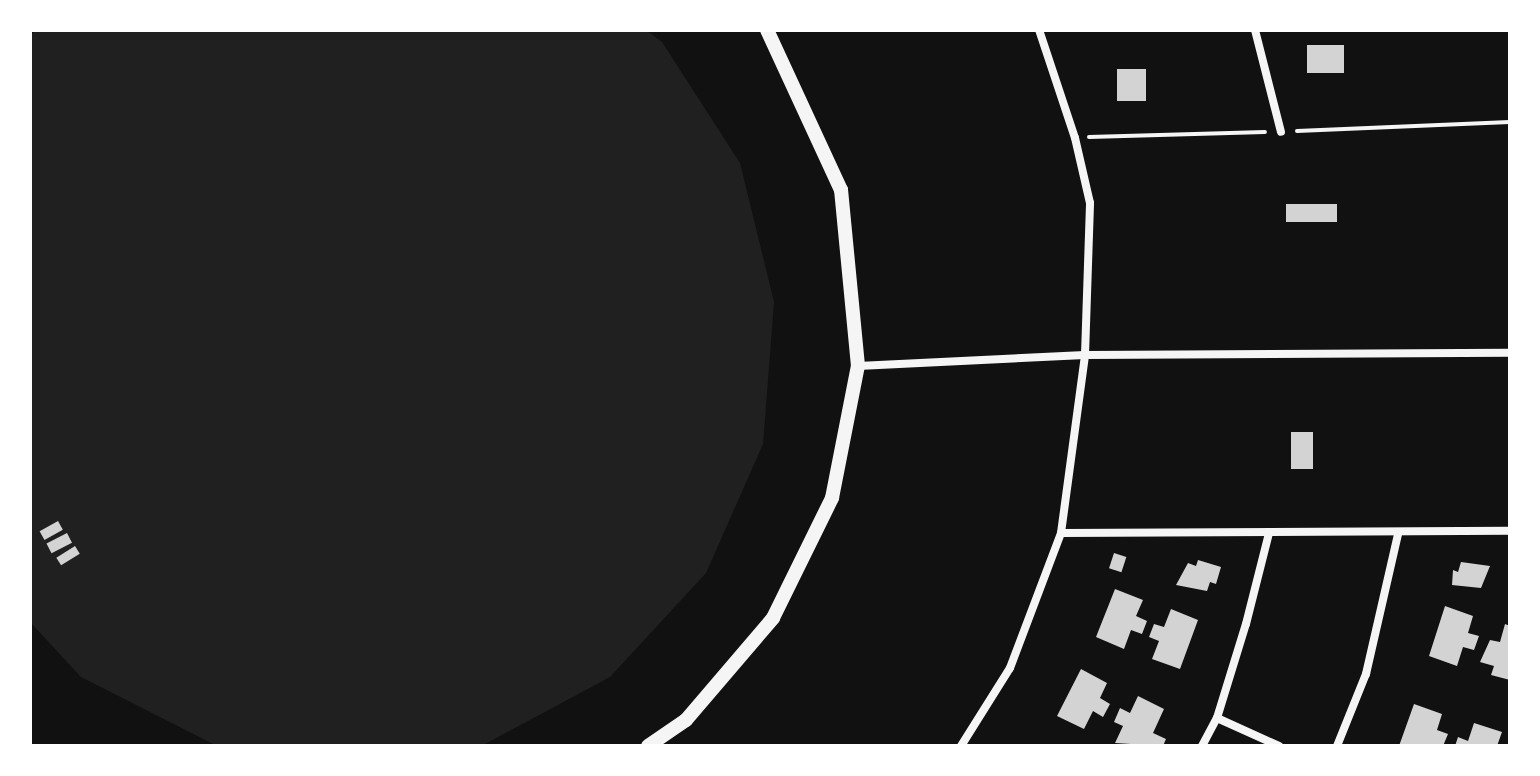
<!DOCTYPE html>
<html>
<head>
<meta charset="utf-8">
<style>
  body { margin:0 }
  #map { position:relative; width:1540px; height:776px; overflow:hidden; background:#111; font-family:"Noto Sans",sans-serif }
  div>[style] { position:absolute }
  [style*='--x'] { left:calc(var(--x)*1px); top:calc(var(--y)*1px); width:calc(var(--w)*1px); rotate:calc(var(--a)*1deg) }
  .green>* { inset:0; background:#202020 }
  .building>* { inset:0; background:#d3d3d3; transform-origin:0 0 }
  .path>* { height:4px; margin:-2px; padding:0 2px; transform-origin:2px; border-radius:2px; background:#f5f5f5 }
  .minor>* { height:8px; margin:-4px; padding:0 4px; transform-origin:4px; border-radius:4px; background:#f5f5f5 }
  .tertiary>* { height:14px; margin:-7px; padding:0 7px; transform-origin:7px; border-radius:7px; background:#f5f5f5 }
  span { translate:-50% -50%; white-space:nowrap; text-align:center; line-height:1.15; -webkit-text-stroke:7px #fff; paint-order:stroke }
  .frame { position:absolute; inset:0; border:32px solid #fff; pointer-events:none }
</style>
</head>
<body>
<div id="map">
  <div class="green">
    <div style="clip-path:polygon(37px 30px,646px 30px,662px 42px,740px 163px,774px 302px,763px 444px,706px 573px,610px 677px,485px 744px,217px 746px,81px 677px,30px 622px,30px 35px)"></div>
  </div>
  <div class="building">
    <div style="left:1307px;top:45px;width:37px;height:28px"></div>
    <div style="left:1117px;top:69px;width:29px;height:32px"></div>
    <div style="left:1286px;top:204px;width:51px;height:18px"></div>
    <div style="left:1291px;top:432px;width:22px;height:37px"></div>
    <div style="left:58px;top:521px;width:10px;height:21px;rotate:61deg"></div>
    <div style="left:67px;top:533px;width:11px;height:23px;rotate:63deg"></div>
    <div style="left:75px;top:546px;width:9px;height:22px;rotate:58deg"></div>
    <div style="left:1114px;top:553px;width:13px;height:16px;rotate:18deg"></div>
    <div style="clip-path:polygon(1198px 560px,1221px 567px,1216px 584px,1210px 582px,1207px 591px,1176px 585px,1188px 563px,1196px 566px)"></div>
    <div style="clip-path:polygon(1461px 562px,1490px 566px,1481px 588px,1452px 585px,1453px 570px,1458px 572px)"></div>
    <div style="clip-path:polygon(1115px 589px,1143px 600px,1136px 616px,1147px 621px,1142px 634px,1131px 630px,1124px 649px,1096px 637px)"></div>
    <div style="clip-path:polygon(1445px 606px,1473px 616px,1468px 633px,1479px 636px,1474px 650px,1463px 647px,1457px 666px,1429px 656px)"></div>
    <div style="clip-path:polygon(1171px 609px,1198px 620px,1180px 669px,1152px 659px,1159px 641px,1149px 637px,1154px 624px,1164px 627px)"></div>
    <div style="clip-path:polygon(1505px 624px,1510px 626px,1510px 680px,1491px 675px,1494px 666px,1480px 662px,1490px 640px,1500px 642px)"></div>
    <div style="clip-path:polygon(1081px 669px,1107px 683px,1100px 698px,1110px 704px,1103px 717px,1093px 711px,1084px 729px,1057px 716px)"></div>
    <div style="clip-path:polygon(1138px 696px,1164px 709px,1153px 733px,1166px 739px,1163px 746px,1115px 743px,1123px 726px,1114px 722px,1120px 708px,1130px 713px)"></div>
    <div style="clip-path:polygon(1414px 704px,1442px 714px,1437px 730px,1448px 734px,1443px 746px,1399px 746px)"></div>
    <div style="clip-path:polygon(1474px 723px,1502px 732px,1497px 746px,1455px 746px,1458px 737px,1468px 741px)"></div>
  </div>
  <div class="path">
    <div style="--x:1297;--y:131;--w:213;--a:-2.4"></div>
    <div style="--x:1089;--y:137;--w:176;--a:-1.6"></div>
  </div>
  <div class="minor">
    <div style="--x:1255;--y:30;--w:105;--a:75.7"></div>
    <div style="--x:858;--y:366;--w:227;--a:-2.8"></div>
    <div style="--x:1085;--y:355;--w:425;--a:-0.3"></div>
    <div style="--x:1061;--y:533;--w:449;--a:-0.3"></div>
    <div style="--x:1217;--y:718;--w:68;--a:24.3"></div>
    <div style="--x:961;--y:746;--w:92;--a:-57.9"></div>
    <div style="--x:1010;--y:668;--w:144;--a:-69.3"></div>
    <div style="--x:1061;--y:533;--w:180;--a:-82.3"></div>
    <div style="--x:1085;--y:355;--w:152;--a:-88.1"></div>
    <div style="--x:1090;--y:203;--w:67;--a:-103"></div>
    <div style="--x:1075;--y:138;--w:114;--a:-108.4"></div>
    <div style="--x:1202;--y:746;--w:32;--a:-62"></div>
    <div style="--x:1217;--y:718;--w:98;--a:-72.9"></div>
    <div style="--x:1246;--y:624;--w:94;--a:-75.8"></div>
    <div style="--x:1337;--y:746;--w:78;--a:-68.1"></div>
    <div style="--x:1366;--y:674;--w:144;--a:-77.1"></div>
  </div>
  <div class="tertiary">
    <div style="--x:648;--y:746;--w:46;--a:-34.4"></div>
    <div style="--x:686;--y:720;--w:134;--a:-49.5"></div>
    <div style="--x:773;--y:618;--w:134;--a:-63.8"></div>
    <div style="--x:832;--y:498;--w:135;--a:-78.9"></div>
    <div style="--x:858;--y:366;--w:177;--a:-95.5"></div>
    <div style="--x:841;--y:190;--w:176;--a:-114.8"></div>
  </div>
  <div class="frame"></div>
</div>
</body>
</html>
